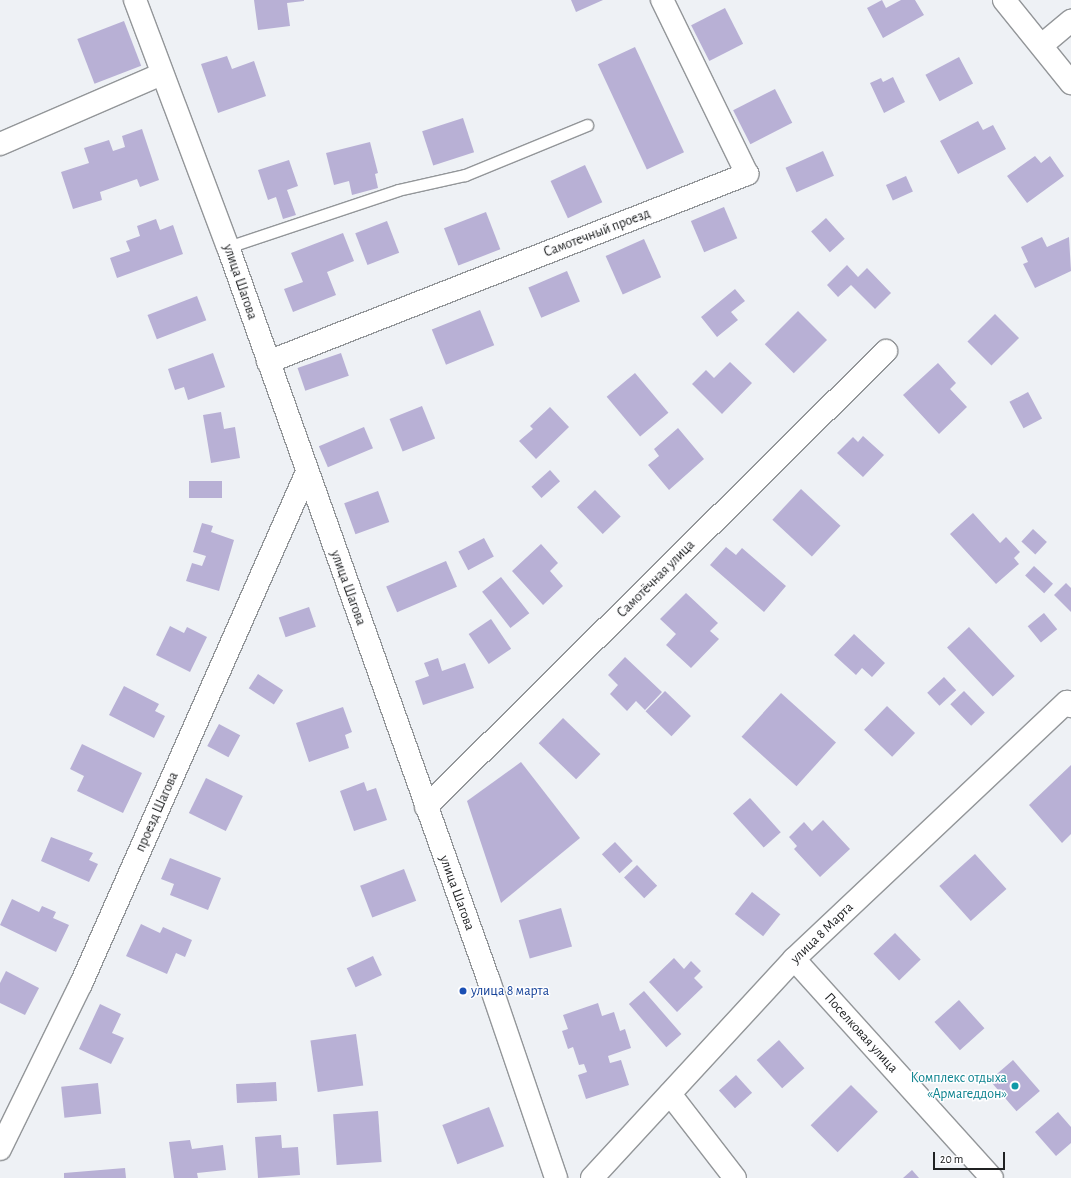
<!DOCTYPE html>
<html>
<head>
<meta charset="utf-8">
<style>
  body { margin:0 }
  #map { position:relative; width:1071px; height:1178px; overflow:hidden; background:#eef1f5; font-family:"Alegreya Sans",sans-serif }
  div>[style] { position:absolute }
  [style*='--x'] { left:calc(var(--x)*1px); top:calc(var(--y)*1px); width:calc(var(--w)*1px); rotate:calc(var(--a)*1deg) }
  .building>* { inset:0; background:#b8b0d5; transform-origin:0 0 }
  .roads { filter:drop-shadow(1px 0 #939699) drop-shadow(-1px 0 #939699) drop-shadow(0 1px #939699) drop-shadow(0 -1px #939699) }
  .service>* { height:11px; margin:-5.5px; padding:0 5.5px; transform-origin:5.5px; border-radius:5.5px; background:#fff }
  .minor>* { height:22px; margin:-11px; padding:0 11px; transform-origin:11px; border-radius:11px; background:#fff }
  .secondary>* { height:22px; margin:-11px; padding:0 11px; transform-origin:11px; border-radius:11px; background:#fff }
  .dots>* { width:11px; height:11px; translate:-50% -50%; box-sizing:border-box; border:2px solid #fefeff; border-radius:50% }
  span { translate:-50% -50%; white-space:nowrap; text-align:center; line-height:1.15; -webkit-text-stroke:3px #fefeff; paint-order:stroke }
  .street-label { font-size:14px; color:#202223 }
  .transit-label { font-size:14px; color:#164399 }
  .left { translate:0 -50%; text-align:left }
  .culture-label { font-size:14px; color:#0d838f }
  .right { translate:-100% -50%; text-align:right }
  .scale { position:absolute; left:933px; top:1152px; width:72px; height:18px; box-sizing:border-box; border:2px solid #202223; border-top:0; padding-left:5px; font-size:12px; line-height:14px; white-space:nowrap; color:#202223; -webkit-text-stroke:3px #fefeff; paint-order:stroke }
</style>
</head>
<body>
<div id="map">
  <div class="building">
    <div style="clip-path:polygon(254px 0,304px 0,304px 1px,287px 3px,290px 26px,258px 30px)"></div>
    <div style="clip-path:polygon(571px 0,603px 0,576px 12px)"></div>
    <div style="clip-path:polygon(882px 0,886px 8px,901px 0,915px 0,924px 15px,883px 38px,867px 8px)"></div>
    <div style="left:725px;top:8px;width:40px;height:38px;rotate:63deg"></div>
    <div style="left:124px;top:21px;width:48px;height:50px;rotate:69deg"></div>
    <div style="left:635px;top:47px;width:116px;height:41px;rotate:65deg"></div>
    <div style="clip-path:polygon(227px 56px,232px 69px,254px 61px,266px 96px,218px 113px,201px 64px)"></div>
    <div style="left:959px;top:57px;width:30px;height:38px;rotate:62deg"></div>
    <div style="clip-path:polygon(893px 77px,905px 102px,884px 113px,870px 83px,881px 78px,883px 82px)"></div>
    <div style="left:775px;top:89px;width:38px;height:47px;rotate:63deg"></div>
    <div style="left:463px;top:118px;width:36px;height:43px;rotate:72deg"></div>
    <div style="clip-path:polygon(978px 121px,983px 130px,993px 125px,1006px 149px,958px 174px,940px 141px)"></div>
    <div style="clip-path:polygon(142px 129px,159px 180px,140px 187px,137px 179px,100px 192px,102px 200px,73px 209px,61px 172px,89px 163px,84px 148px,109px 140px,113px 151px,125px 147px,122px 136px)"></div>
    <div style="clip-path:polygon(370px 142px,378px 173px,375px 174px,378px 188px,352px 195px,349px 181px,334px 185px,326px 153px)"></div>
    <div style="left:823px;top:151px;width:27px;height:41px;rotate:66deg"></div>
    <div style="clip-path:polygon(1035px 156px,1041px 163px,1050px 156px,1064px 176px,1027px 203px,1007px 176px)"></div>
    <div style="clip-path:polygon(289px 160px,298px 186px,287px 190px,296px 215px,283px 219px,276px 197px,268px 200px,258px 170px)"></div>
    <div style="left:585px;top:165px;width:41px;height:38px;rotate:65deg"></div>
    <div style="left:906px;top:176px;width:17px;height:22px;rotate:66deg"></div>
    <div style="left:724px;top:207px;width:34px;height:36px;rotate:67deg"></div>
    <div style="left:486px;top:212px;width:40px;height:45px;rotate:69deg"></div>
    <div style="left:826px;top:218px;width:28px;height:20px;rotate:48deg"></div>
    <div style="clip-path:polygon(156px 219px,160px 230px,173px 225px,183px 254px,117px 278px,110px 258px,130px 251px,126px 241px,140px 236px,137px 226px)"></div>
    <div style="left:387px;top:221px;width:34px;height:34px;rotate:69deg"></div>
    <div style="clip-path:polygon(343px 233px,354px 261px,327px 272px,336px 295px,293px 312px,284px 289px,303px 282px,291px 253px)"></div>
    <div style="clip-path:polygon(1042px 237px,1047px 247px,1069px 237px,1071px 271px,1035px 288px,1023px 264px,1028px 262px,1021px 247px)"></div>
    <div style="left:644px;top:239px;width:42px;height:42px;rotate:66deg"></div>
    <div style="clip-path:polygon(847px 265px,858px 277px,867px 268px,891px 293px,875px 309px,851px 285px,838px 297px,827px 285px)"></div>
    <div style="left:567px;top:271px;width:33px;height:42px;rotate:67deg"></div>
    <div style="clip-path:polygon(735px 289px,745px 301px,731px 312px,738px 320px,717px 337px,701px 317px)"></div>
    <div style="left:197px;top:296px;width:26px;height:53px;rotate:69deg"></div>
    <div style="left:480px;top:310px;width:38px;height:52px;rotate:68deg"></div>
    <div style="left:798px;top:311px;width:41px;height:47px;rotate:45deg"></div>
    <div style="left:995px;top:314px;width:34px;height:39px;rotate:45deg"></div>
    <div style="clip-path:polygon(213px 353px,225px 387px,188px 400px,184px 387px,175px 390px,168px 369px)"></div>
    <div style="left:341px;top:353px;width:24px;height:46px;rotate:71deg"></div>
    <div style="clip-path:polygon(730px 362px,752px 383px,722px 414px,692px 384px,706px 370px,714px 378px)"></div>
    <div style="clip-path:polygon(938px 363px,956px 383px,950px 389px,967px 407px,939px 434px,903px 395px)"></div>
    <div style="left:635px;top:373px;width:52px;height:37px;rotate:50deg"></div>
    <div style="left:1028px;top:392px;width:30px;height:21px;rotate:62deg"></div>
    <div style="left:422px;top:406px;width:35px;height:35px;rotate:68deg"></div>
    <div style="clip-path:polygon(550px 407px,569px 427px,536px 459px,519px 441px,533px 429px,530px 426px)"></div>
    <div style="clip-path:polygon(221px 412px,224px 429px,235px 427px,240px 458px,211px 463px,203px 415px)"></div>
    <div style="left:364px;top:427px;width:23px;height:49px;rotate:67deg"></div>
    <div style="clip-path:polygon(678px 428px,704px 459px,669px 490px,648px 465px,659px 456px,654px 449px)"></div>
    <div style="clip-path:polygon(863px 436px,884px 455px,863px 477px,837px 453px,853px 437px,858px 442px)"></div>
    <div style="left:550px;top:470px;width:15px;height:25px;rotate:48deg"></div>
    <div style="left:189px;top:481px;width:33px;height:17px"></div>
    <div style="left:801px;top:489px;width:54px;height:42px;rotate:43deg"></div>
    <div style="left:595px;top:490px;width:37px;height:25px;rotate:46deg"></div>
    <div style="left:378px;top:491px;width:33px;height:36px;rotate:70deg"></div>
    <div style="clip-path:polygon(973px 513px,1000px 543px,1006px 537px,1020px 552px,1014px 558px,1019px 564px,996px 584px,950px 534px)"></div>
    <div style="clip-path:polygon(202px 523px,213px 526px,211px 532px,234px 540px,219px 591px,186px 581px,192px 563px,202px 566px,206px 556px,193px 552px)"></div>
    <div style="left:1033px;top:529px;width:19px;height:17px;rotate:43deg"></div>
    <div style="left:484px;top:538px;width:21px;height:29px;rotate:62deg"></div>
    <div style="clip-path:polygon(541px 544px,558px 563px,550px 571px,563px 586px,543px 605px,512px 571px)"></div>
    <div style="clip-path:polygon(726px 547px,736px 555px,742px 548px,786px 586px,764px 612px,710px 565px)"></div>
    <div style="left:446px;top:561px;width:28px;height:65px;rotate:67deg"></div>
    <div style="left:1034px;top:566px;width:26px;height:13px;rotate:43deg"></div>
    <div style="left:501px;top:577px;width:46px;height:24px;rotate:52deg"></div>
    <div style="clip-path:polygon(1066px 583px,1071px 588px,1071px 612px,1054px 595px)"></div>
    <div style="clip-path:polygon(686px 593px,718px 623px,710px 631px,719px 639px,691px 668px,666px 645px,676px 634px,660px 619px)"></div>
    <div style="left:309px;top:607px;width:21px;height:32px;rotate:71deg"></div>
    <div style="left:1044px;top:613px;width:21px;height:21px;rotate:51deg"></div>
    <div style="left:491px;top:619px;width:36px;height:27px;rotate:56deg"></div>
    <div style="clip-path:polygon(170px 626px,184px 633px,187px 627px,207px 637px,190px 672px,156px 655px)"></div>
    <div style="left:969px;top:627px;width:67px;height:30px;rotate:47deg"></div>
    <div style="clip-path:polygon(854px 634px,885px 663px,872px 677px,862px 668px,856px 675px,834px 655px)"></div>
    <div style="clip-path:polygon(625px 657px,662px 692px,645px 710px,636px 701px,627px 711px,610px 694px,618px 685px,608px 675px)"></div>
    <div style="clip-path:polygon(438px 658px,442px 671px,465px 663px,474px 688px,423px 705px,415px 681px,429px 676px,424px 663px)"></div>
    <div style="left:258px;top:674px;width:30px;height:17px;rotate:33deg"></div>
    <div style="left:944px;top:677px;width:18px;height:23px;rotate:47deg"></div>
    <div style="clip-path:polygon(124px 686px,159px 704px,155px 711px,165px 716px,154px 738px,109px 715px)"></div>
    <div style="left:665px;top:691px;width:36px;height:28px;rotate:44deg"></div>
    <div style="left:964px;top:691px;width:30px;height:19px;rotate:46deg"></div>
    <div style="left:781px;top:693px;width:74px;height:59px;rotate:42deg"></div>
    <div style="left:887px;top:706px;width:39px;height:33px;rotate:44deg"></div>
    <div style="clip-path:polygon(343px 707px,352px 732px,345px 735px,349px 748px,309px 762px,296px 723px)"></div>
    <div style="left:563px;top:718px;width:52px;height:35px;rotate:44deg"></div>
    <div style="left:219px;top:724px;width:24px;height:25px;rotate:28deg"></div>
    <div style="clip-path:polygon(82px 744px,142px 773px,123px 813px,77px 791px,84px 776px,70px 769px)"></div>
    <div style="clip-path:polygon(521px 762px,580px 838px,501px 903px,467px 801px)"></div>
    <div style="clip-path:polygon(1071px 765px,1071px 834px,1062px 843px,1029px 805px)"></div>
    <div style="left:206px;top:778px;width:41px;height:39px;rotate:26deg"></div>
    <div style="clip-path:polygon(364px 782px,367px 791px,376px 788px,387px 820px,354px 831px,340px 791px)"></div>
    <div style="left:750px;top:798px;width:46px;height:23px;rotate:48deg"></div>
    <div style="clip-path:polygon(823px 820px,850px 849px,820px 877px,794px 849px,797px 846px,789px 837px,804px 822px,812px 831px)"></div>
    <div style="clip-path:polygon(51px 837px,93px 853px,89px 860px,98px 864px,89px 882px,41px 861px)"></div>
    <div style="left:615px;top:842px;width:26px;height:18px;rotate:47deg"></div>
    <div style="left:975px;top:854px;width:47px;height:48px;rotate:48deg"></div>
    <div style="clip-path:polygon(170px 858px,221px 878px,208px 910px,170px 895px,174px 884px,161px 879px)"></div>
    <div style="left:637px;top:865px;width:29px;height:18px;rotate:46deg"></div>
    <div style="left:404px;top:869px;width:34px;height:47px;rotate:69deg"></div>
    <div style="left:752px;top:892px;width:36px;height:28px;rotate:38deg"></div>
    <div style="clip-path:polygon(12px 899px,39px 912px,42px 906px,56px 912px,53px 918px,69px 925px,56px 952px,0 925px)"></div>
    <div style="left:561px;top:908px;width:40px;height:44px;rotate:74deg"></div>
    <div style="clip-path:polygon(141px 924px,160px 933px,163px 927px,192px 940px,185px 957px,176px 953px,167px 974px,126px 956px)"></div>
    <div style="left:895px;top:933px;width:37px;height:30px;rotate:46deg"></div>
    <div style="left:373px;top:956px;width:21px;height:29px;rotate:65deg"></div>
    <div style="clip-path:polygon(674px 958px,684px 969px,691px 961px,701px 971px,694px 978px,703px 987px,677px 1012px,649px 982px)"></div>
    <div style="clip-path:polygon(6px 971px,39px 988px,25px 1015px,0 1003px,0 983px)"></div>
    <div style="left:644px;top:991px;width:57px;height:20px;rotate:49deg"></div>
    <div style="left:959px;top:1000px;width:38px;height:33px;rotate:48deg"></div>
    <div style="clip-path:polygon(598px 1003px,602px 1016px,614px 1012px,620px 1031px,625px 1029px,631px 1048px,608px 1056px,610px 1063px,621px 1060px,629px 1085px,586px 1099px,578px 1075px,587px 1072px,584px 1064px,579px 1065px,573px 1047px,568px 1049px,562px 1031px,568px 1029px,563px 1015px)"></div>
    <div style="clip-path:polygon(100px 1004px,121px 1014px,112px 1033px,124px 1038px,111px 1064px,79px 1049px)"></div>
    <div style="left:356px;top:1034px;width:52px;height:46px;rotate:82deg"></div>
    <div style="left:779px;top:1040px;width:38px;height:30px;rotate:48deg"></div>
    <div style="left:1013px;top:1060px;width:41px;height:31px;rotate:49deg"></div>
    <div style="left:736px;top:1075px;width:24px;height:23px;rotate:48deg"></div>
    <div style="left:276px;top:1082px;width:19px;height:40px;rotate:87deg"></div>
    <div style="left:98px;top:1083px;width:31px;height:37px;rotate:84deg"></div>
    <div style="left:851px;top:1085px;width:38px;height:57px;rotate:45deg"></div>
    <div style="left:489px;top:1107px;width:42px;height:50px;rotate:69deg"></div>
    <div style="left:378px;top:1111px;width:51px;height:45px;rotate:86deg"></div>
    <div style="clip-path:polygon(1058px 1112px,1071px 1127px,1071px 1143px,1056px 1156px,1035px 1132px)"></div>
    <div style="clip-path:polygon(281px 1135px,282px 1148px,298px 1147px,300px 1175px,258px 1178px,255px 1137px)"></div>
    <div style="clip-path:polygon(190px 1140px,192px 1149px,223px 1145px,226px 1170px,197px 1173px,198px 1178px,174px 1178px,169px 1142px)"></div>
    <div style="clip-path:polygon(125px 1168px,126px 1178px,64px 1178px,64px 1173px)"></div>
    <div style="clip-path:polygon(912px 1170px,919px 1178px,903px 1178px)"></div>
  </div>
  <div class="roads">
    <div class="service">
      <div style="--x:228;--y:247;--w:179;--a:-18.5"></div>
      <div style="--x:398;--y:190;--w:69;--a:-12.6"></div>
      <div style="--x:465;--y:175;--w:132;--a:-22.3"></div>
    </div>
    <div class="minor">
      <div style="--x:1004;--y:0;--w:107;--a:51.1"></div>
      <div style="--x:1042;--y:45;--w:38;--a:-40"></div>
      <div style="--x:0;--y:144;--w:176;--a:-23.4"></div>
      <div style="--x:268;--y:362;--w:515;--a:-21.43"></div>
      <div style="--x:747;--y:174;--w:194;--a:-116"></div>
      <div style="--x:426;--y:807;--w:648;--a:-44.75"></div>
      <div style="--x:794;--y:959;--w:295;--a:47.9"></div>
      <div style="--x:670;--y:1094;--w:106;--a:52.3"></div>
      <div style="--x:0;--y:1149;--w:184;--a:-63.9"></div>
      <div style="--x:81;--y:984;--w:560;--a:-66.18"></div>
      <div style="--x:592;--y:1178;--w:298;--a:-47.3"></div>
      <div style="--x:794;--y:959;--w:375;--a:-43.3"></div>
      <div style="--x:1067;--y:702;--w:6;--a:45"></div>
    </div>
    <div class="secondary">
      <div style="--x:135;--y:0;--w:264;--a:69.4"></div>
      <div style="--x:228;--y:247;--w:779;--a:70.43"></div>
      <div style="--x:489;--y:981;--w:208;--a:71.2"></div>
    </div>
  </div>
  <div class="dots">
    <div style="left:463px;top:991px;background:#1a4fb4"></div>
    <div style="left:1015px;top:1086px;background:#0f9aa8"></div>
  </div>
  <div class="street-label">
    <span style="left:597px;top:233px;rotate:-21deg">Самотечный проезд</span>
    <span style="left:240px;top:282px;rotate:71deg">улица Шагова</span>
    <span style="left:656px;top:579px;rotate:-45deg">Самотёчная улица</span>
    <span style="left:348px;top:588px;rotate:70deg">улица Шагова</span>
    <span style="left:157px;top:812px;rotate:-66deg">проезд Шагова</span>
    <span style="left:457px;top:893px;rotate:70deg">улица Шагова</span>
    <span style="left:822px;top:933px;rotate:-44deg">улица 8 Марта</span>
    <span style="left:861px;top:1033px;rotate:48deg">Поселковая улица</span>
  </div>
  <div class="transit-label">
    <span class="left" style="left:471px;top:991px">улица 8 марта</span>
  </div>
  <div class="culture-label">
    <span class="right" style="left:1007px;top:1086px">Комплекс отдыха<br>«Армагеддон»</span>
  </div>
  <div class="scale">20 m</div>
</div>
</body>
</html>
